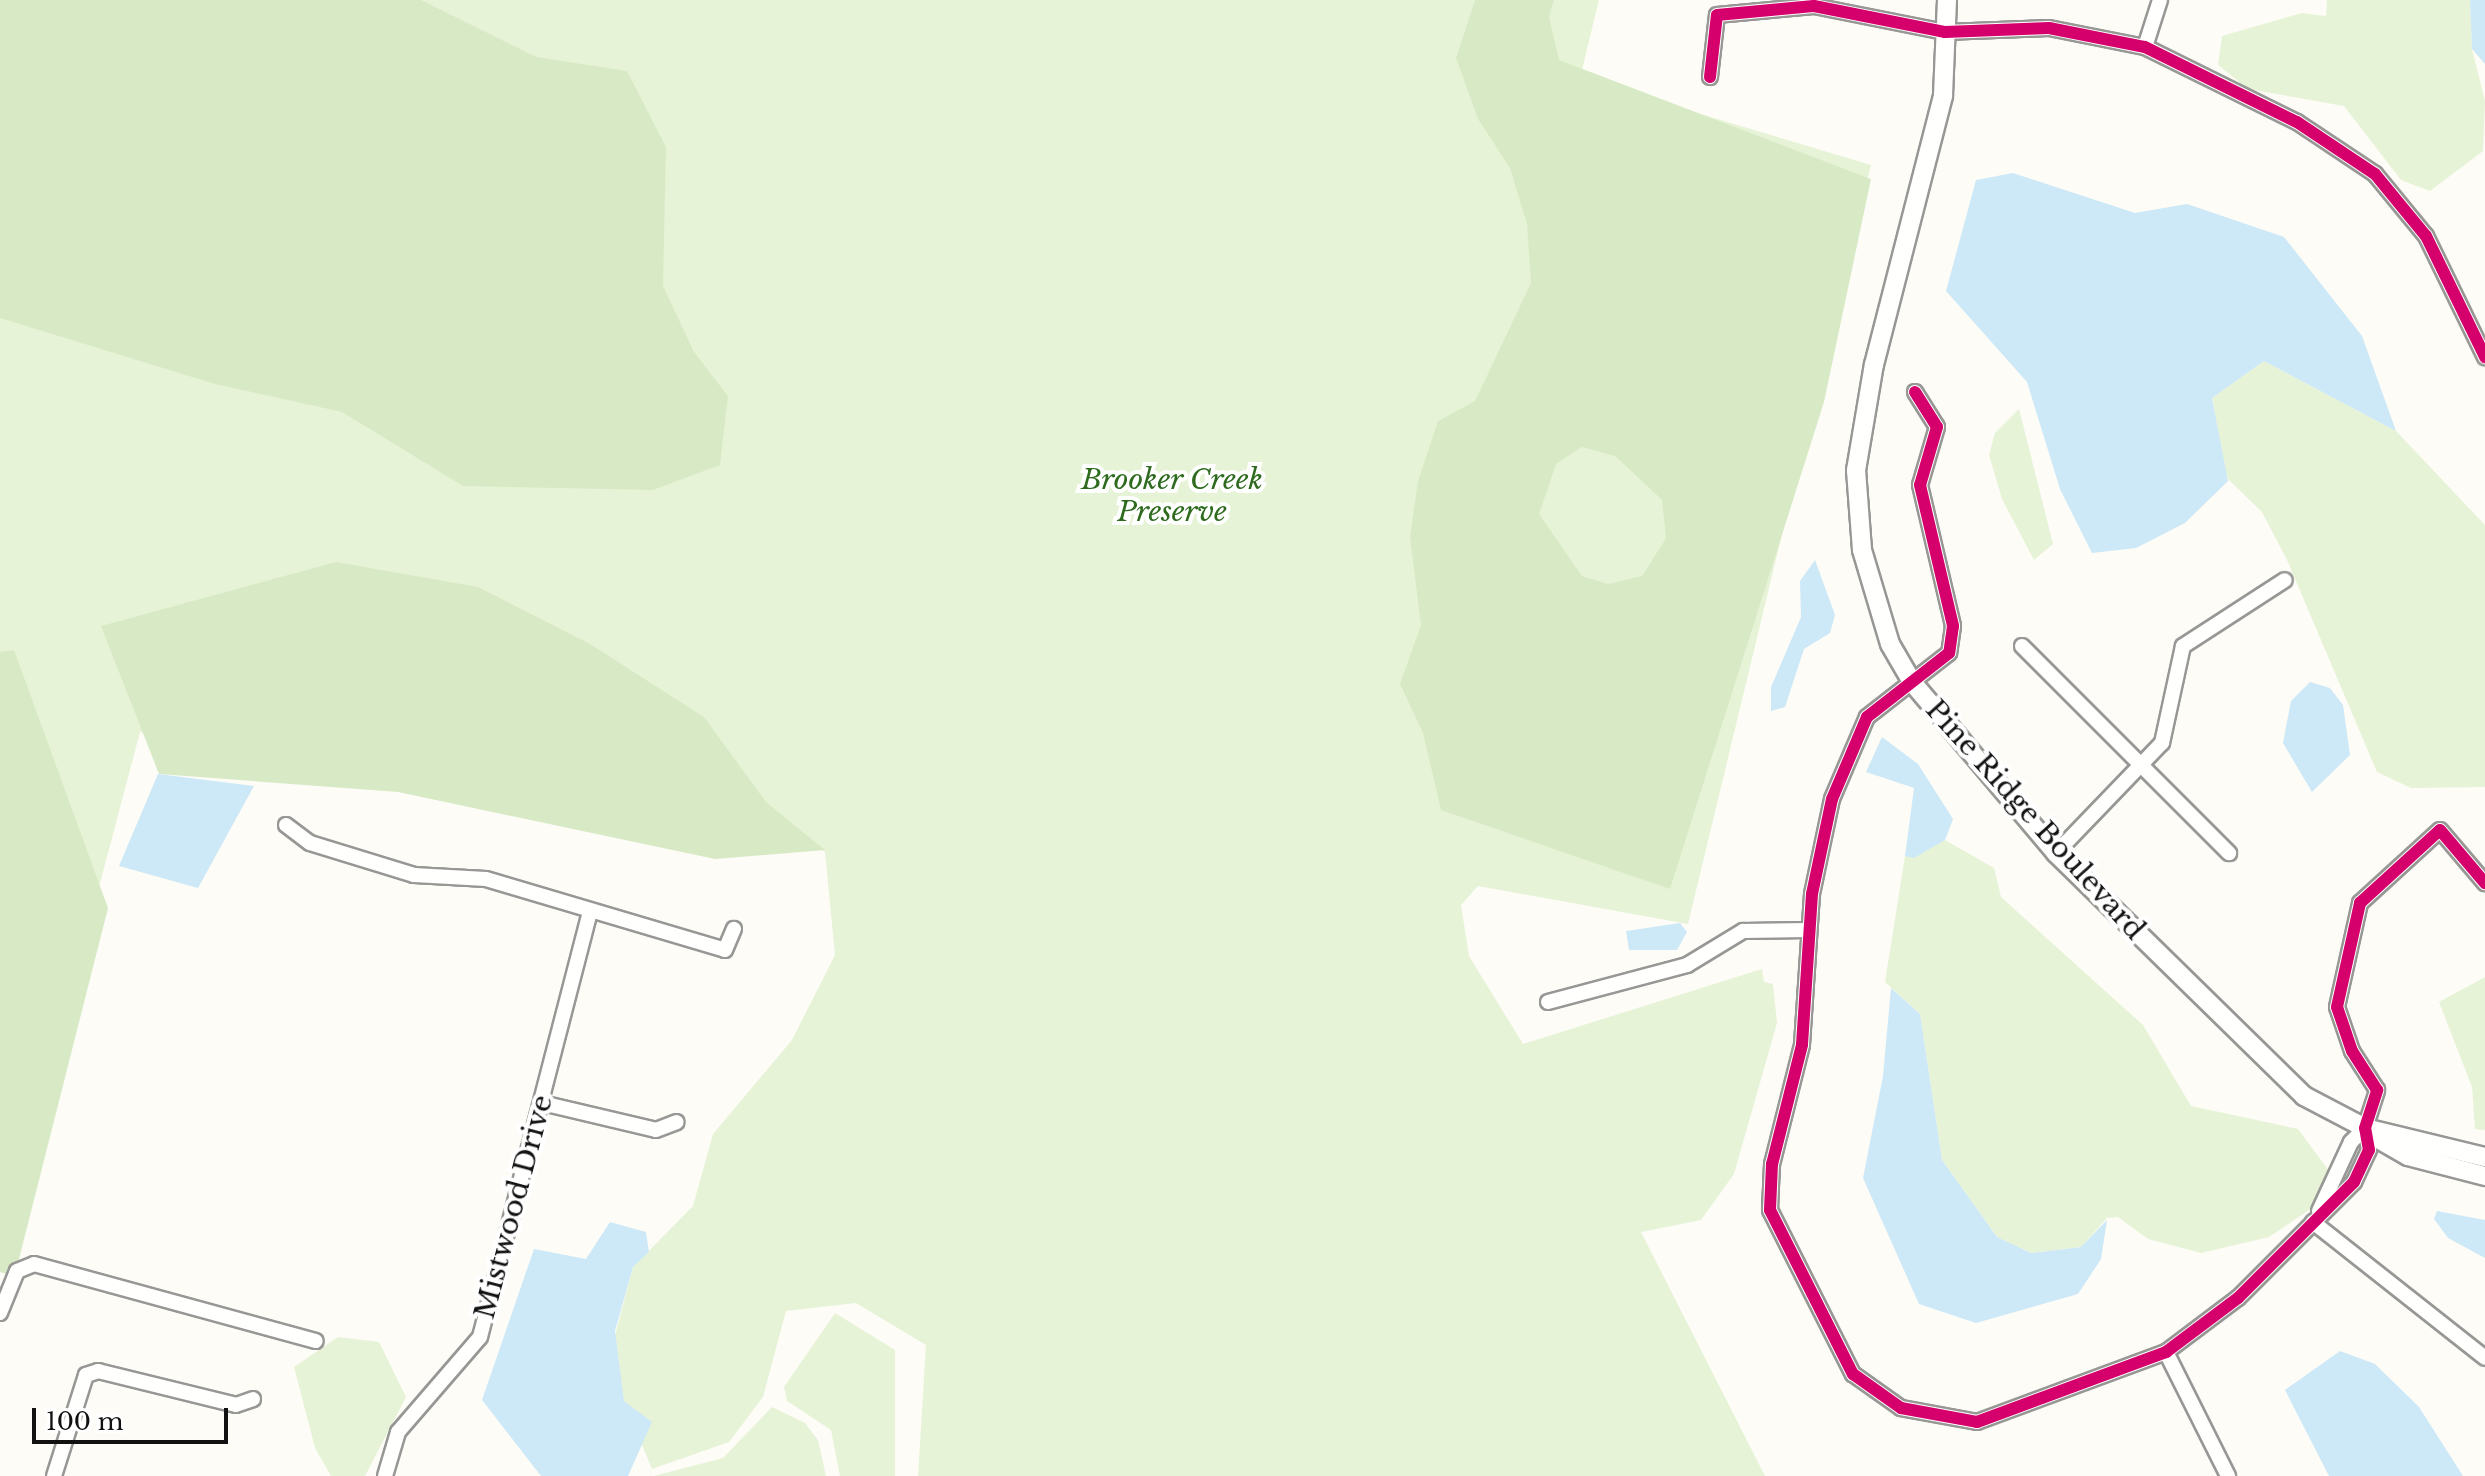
<!DOCTYPE html>
<html>
<head>
<meta charset="utf-8">
<style>
  body { margin:0 }
  #map { position:relative; width:2485px; height:1476px; overflow:hidden; background:#fdfcf7; font-family:"Libre Baskerville",serif }
  div>[style] { position:absolute }
  [style*='--x'] { left:calc(var(--x)*1px); top:calc(var(--y)*1px); width:calc(var(--w)*1px); rotate:calc(var(--a)*1deg) }
  .green>* { inset:0; background:#e7f3d7 }
  .forest>* { inset:0; background:#d8eac5 }
  .water>* { inset:0; background:#cde8f7 }
  .roads { filter:drop-shadow(2px 0 #979795) drop-shadow(-2px 0 #979795) drop-shadow(0 2px #979795) drop-shadow(0 -2px #979795) }
  .minor>* { height:14px; margin:-7px; padding:0 7px; transform-origin:7px; border-radius:7px; background:#fffffe }
  .tertiary>* { height:18px; margin:-9px; padding:0 9px; transform-origin:9px; border-radius:9px; background:#fffffe }
  .cycleway>* { height:12px; margin:-6px; padding:0 6px; transform-origin:6px; border-radius:6px; background:#d6006c }
  span { translate:-50% -50%; white-space:nowrap; text-align:center; line-height:1.15; -webkit-text-stroke:8px #fff; paint-order:stroke }
  .park-label { font-size:28px; color:#2f6b1f; font-style:italic }
  .street-label { font-size:28px; color:#111 }
  .scale { position:absolute; left:32px; top:1408px; width:196px; height:36px; box-sizing:border-box; border:4px solid #111; border-top:0; padding-left:10px; font-size:24px; line-height:28px; white-space:nowrap; color:#111; -webkit-text-stroke:6px #fff; paint-order:stroke }
</style>
</head>
<body>
<div id="map">
  <div class="green">
    <div style="clip-path:polygon(0 0,1599px 0,1580px 78px,1871px 165px,1688px 924px,1478px 886px,1461px 905px,1469px 956px,1523px 1044px,1762px 969px,1764px 982px,1773px 984px,1777px 1023px,1734px 1174px,1701px 1220px,1641px 1232px,1765px 1476px,918px 1476px,926px 1345px,856px 1303px,786px 1311px,763px 1397px,729px 1442px,652px 1469px,608px 1362px,633px 1267px,693px 1206px,713px 1134px,792px 1040px,835px 955px,825px 852px,784px 826px,284px 772px,140px 732px,28px 1156px,0 1149px)"></div>
    <div style="clip-path:polygon(2327px 0,2470px 0,2472px 49px,2485px 101px,2483px 151px,2430px 191px,2401px 180px,2344px 106px,2248px 89px,2218px 65px,2222px 36px,2302px 13px,2326px 16px)"></div>
    <div style="clip-path:polygon(2264px 361px,2396px 431px,2485px 525px,2485px 787px,2411px 788px,2377px 772px,2287px 560px,2262px 512px,2227px 478px,2212px 398px)"></div>
    <div style="clip-path:polygon(2019px 409px,2053px 544px,2034px 560px,2002px 499px,1989px 455px,1995px 433px)"></div>
    <div style="clip-path:polygon(1945px 840px,1994px 868px,2001px 897px,2143px 1025px,2191px 1106px,2298px 1129px,2329px 1171px,2312px 1208px,2269px 1237px,2201px 1253px,2148px 1239px,2118px 1217px,2107px 1218px,2081px 1247px,2031px 1253px,1997px 1237px,1942px 1160px,1920px 1014px,1885px 982px,1905px 856px)"></div>
    <div style="clip-path:polygon(2485px 977px,2485px 1130px,2475px 1129px,2472px 1087px,2439px 1002px)"></div>
    <div style="clip-path:polygon(835px 1313px,895px 1350px,895px 1476px,840px 1476px,831px 1430px,787px 1401px,784px 1387px)"></div>
    <div style="clip-path:polygon(338px 1337px,379px 1342px,406px 1397px,365px 1476px,331px 1476px,315px 1448px,294px 1367px)"></div>
    <div style="clip-path:polygon(772px 1407px,805px 1423px,818px 1440px,826px 1476px,654px 1476px,723px 1458px)"></div>
  </div>
  <div class="forest">
    <div style="clip-path:polygon(0 0,421px 0,536px 57px,627px 71px,666px 147px,663px 286px,694px 352px,728px 396px,720px 465px,653px 490px,463px 486px,342px 412px,215px 384px,0 318px)"></div>
    <div style="clip-path:polygon(evenodd,1475px 0,1554px 0,1549px 17px,1559px 60px,1871px 179px,1824px 402px,1670px 889px,1441px 810px,1423px 733px,1400px 684px,1421px 625px,1410px 537px,1418px 481px,1438px 421px,1475px 401px,1531px 283px,1527px 224px,1510px 168px,1478px 119px,1456px 58px,1475px 0,1582px 447px,1615px 456px,1662px 500px,1666px 538px,1642px 576px,1608px 584px,1582px 576px,1539px 514px,1556px 464px,1582px 447px)"></div>
    <div style="clip-path:polygon(336px 562px,478px 587px,590px 644px,704px 717px,766px 802px,825px 850px,715px 859px,398px 792px,159px 774px,101px 626px)"></div>
    <div style="clip-path:polygon(14px 650px,108px 908px,19px 1259px,7px 1274px,0 1272px,0 652px)"></div>
  </div>
  <div class="water">
    <div style="clip-path:polygon(2470px 0,2485px 0,2485px 64px,2472px 49px)"></div>
    <div style="clip-path:polygon(2013px 173px,2135px 213px,2187px 204px,2284px 237px,2362px 336px,2396px 431px,2264px 361px,2212px 398px,2228px 481px,2185px 523px,2136px 548px,2092px 553px,2060px 489px,2027px 382px,1946px 291px,1976px 180px)"></div>
    <div style="clip-path:polygon(1815px 560px,1835px 615px,1830px 633px,1804px 649px,1785px 707px,1771px 711px,1771px 687px,1801px 617px,1800px 581px)"></div>
    <div style="clip-path:polygon(2310px 682px,2330px 688px,2343px 705px,2350px 755px,2312px 792px,2283px 743px,2291px 701px)"></div>
    <div style="clip-path:polygon(1882px 737px,1918px 764px,1953px 819px,1945px 840px,1914px 858px,1905px 856px,1914px 788px,1866px 772px)"></div>
    <div style="clip-path:polygon(158px 774px,254px 786px,198px 888px,119px 866px)"></div>
    <div style="clip-path:polygon(1680px 923px,1687px 932px,1677px 950px,1629px 950px,1626px 931px)"></div>
    <div style="clip-path:polygon(1891px 988px,1920px 1014px,1942px 1160px,1997px 1237px,2031px 1253px,2081px 1247px,2107px 1220px,2101px 1259px,2078px 1294px,1976px 1323px,1919px 1304px,1863px 1178px,1883px 1076px)"></div>
    <div style="clip-path:polygon(2437px 1211px,2485px 1220px,2485px 1258px,2448px 1238px,2434px 1219px)"></div>
    <div style="clip-path:polygon(610px 1222px,646px 1232px,649px 1252px,633px 1267px,615px 1331px,624px 1401px,652px 1422px,628px 1476px,541px 1476px,482px 1400px,534px 1249px,586px 1259px)"></div>
    <div style="clip-path:polygon(2340px 1351px,2375px 1364px,2419px 1407px,2463px 1476px,2329px 1476px,2285px 1390px)"></div>
  </div>
  <div class="roads">
    <div class="minor">
      <div style="--x:2145;--y:47;--w:49;--a:-72.3"></div>
      <div style="--x:1710;--y:77;--w:62;--a:-83.6"></div>
      <div style="--x:1717;--y:15;--w:97;--a:-5.3"></div>
      <div style="--x:1814;--y:6;--w:134;--a:11.2"></div>
      <div style="--x:1945;--y:32;--w:104;--a:-2.2"></div>
      <div style="--x:2049;--y:28;--w:98;--a:11.2"></div>
      <div style="--x:2145;--y:47;--w:169;--a:26.3"></div>
      <div style="--x:2297;--y:122;--w:94;--a:33.7"></div>
      <div style="--x:2375;--y:174;--w:80;--a:50.6"></div>
      <div style="--x:2426;--y:236;--w:135;--a:64"></div>
      <div style="--x:1915;--y:392;--w:41;--a:57.8"></div>
      <div style="--x:1937;--y:427;--w:60;--a:106.3"></div>
      <div style="--x:1920;--y:485;--w:145;--a:76.8"></div>
      <div style="--x:1953;--y:626;--w:27;--a:98"></div>
      <div style="--x:1949;--y:653;--w:104;--a:142"></div>
      <div style="--x:1867;--y:717;--w:89;--a:113.1"></div>
      <div style="--x:1832;--y:799;--w:97;--a:101.9"></div>
      <div style="--x:1812;--y:894;--w:151;--a:93.8"></div>
      <div style="--x:1802;--y:1045;--w:123;--a:104.1"></div>
      <div style="--x:1772;--y:1164;--w:46;--a:92.5"></div>
      <div style="--x:1770;--y:1210;--w:184;--a:63.2"></div>
      <div style="--x:1853;--y:1374;--w:59;--a:35.3"></div>
      <div style="--x:1901;--y:1408;--w:77;--a:10.4"></div>
      <div style="--x:1977;--y:1422;--w:202;--a:-20.3"></div>
      <div style="--x:2166;--y:1352;--w:90;--a:-36.9"></div>
      <div style="--x:2238;--y:1298;--w:164;--a:-45"></div>
      <div style="--x:2354;--y:1182;--w:35;--a:-65"></div>
      <div style="--x:2369;--y:1150;--w:22;--a:-100"></div>
      <div style="--x:2365;--y:1128;--w:40;--a:-72"></div>
      <div style="--x:2377;--y:1090;--w:46;--a:-122.7"></div>
      <div style="--x:2352;--y:1051;--w:46;--a:-108.8"></div>
      <div style="--x:2337;--y:1007;--w:107;--a:-77.5"></div>
      <div style="--x:2360;--y:903;--w:108;--a:-42.4"></div>
      <div style="--x:2440;--y:830;--w:70;--a:49.7"></div>
      <div style="--x:2022;--y:646;--w:293;--a:45"></div>
      <div style="--x:286;--y:825;--w:30;--a:37"></div>
      <div style="--x:310;--y:843;--w:109;--a:17.1"></div>
      <div style="--x:414;--y:875;--w:72;--a:3.2"></div>
      <div style="--x:486;--y:879;--w:249;--a:16.5"></div>
      <div style="--x:725;--y:950;--w:23;--a:-67"></div>
      <div style="--x:2056;--y:853;--w:153;--a:-46.1"></div>
      <div style="--x:2162;--y:743;--w:99;--a:-77.8"></div>
      <div style="--x:2183;--y:646;--w:121;--a:-32.9"></div>
      <div style="--x:1548;--y:1002;--w:144;--a:-14.9"></div>
      <div style="--x:1687;--y:965;--w:66;--a:-31.3"></div>
      <div style="--x:1743;--y:931;--w:65;--a:-0.9"></div>
      <div style="--x:542;--y:1103;--w:117;--a:13.3"></div>
      <div style="--x:656;--y:1130;--w:22;--a:-21"></div>
      <div style="--x:2319;--y:1211;--w:76;--a:-65.1"></div>
      <div style="--x:2351;--y:1142;--w:20;--a:-45"></div>
      <div style="--x:2313;--y:1222;--w:219;--a:38.3"></div>
      <div style="--x:0;--y:1313;--w:45;--a:-68"></div>
      <div style="--x:17;--y:1271;--w:18;--a:-22"></div>
      <div style="--x:34;--y:1264;--w:292;--a:15.3"></div>
      <div style="--x:2166;--y:1352;--w:139;--a:63.4"></div>
      <div style="--x:54;--y:1476;--w:106;--a:-72.4"></div>
      <div style="--x:86;--y:1375;--w:13;--a:-18"></div>
      <div style="--x:98;--y:1371;--w:142;--a:13.8"></div>
      <div style="--x:236;--y:1405;--w:18;--a:-19"></div>
      <div style="--x:385;--y:1476;--w:46;--a:-73.5"></div>
      <div style="--x:398;--y:1432;--w:125;--a:-49.2"></div>
      <div style="--x:480;--y:1337;--w:440;--a:-75.5"></div>
    </div>
    <div class="tertiary">
      <div style="--x:1947;--y:0;--w:96;--a:92.4"></div>
      <div style="--x:1943;--y:96;--w:277;--a:104.4"></div>
      <div style="--x:1874;--y:364;--w:108;--a:99.6"></div>
      <div style="--x:1856;--y:470;--w:80;--a:85.7"></div>
      <div style="--x:1862;--y:550;--w:98;--a:73.4"></div>
      <div style="--x:1890;--y:644;--w:44;--a:59.9"></div>
      <div style="--x:1912;--y:682;--w:224;--a:49.9"></div>
      <div style="--x:2056;--y:853;--w:347;--a:44.4"></div>
      <div style="--x:2304;--y:1096;--w:69;--a:27.7"></div>
      <div style="--x:2365;--y:1128;--w:123;--a:13.6"></div>
      <div style="--x:2373;--y:1136;--w:40;--a:29.7"></div>
      <div style="--x:2408;--y:1156;--w:80;--a:14.6"></div>
    </div>
  </div>
  <div class="cycleway">
    <div style="--x:1710;--y:77;--w:62;--a:-83.6"></div>
    <div style="--x:1717;--y:15;--w:97;--a:-5.3"></div>
    <div style="--x:1814;--y:6;--w:134;--a:11.2"></div>
    <div style="--x:1945;--y:32;--w:104;--a:-2.2"></div>
    <div style="--x:2049;--y:28;--w:98;--a:11.2"></div>
    <div style="--x:2145;--y:47;--w:169;--a:26.3"></div>
    <div style="--x:2297;--y:122;--w:94;--a:33.7"></div>
    <div style="--x:2375;--y:174;--w:80;--a:50.6"></div>
    <div style="--x:2426;--y:236;--w:135;--a:64"></div>
    <div style="--x:1915;--y:392;--w:41;--a:57.8"></div>
    <div style="--x:1937;--y:427;--w:60;--a:106.3"></div>
    <div style="--x:1920;--y:485;--w:145;--a:76.8"></div>
    <div style="--x:1953;--y:626;--w:27;--a:98"></div>
    <div style="--x:1949;--y:653;--w:104;--a:142"></div>
    <div style="--x:1867;--y:717;--w:89;--a:113.1"></div>
    <div style="--x:1832;--y:799;--w:97;--a:101.9"></div>
    <div style="--x:1812;--y:894;--w:151;--a:93.8"></div>
    <div style="--x:1802;--y:1045;--w:123;--a:104.1"></div>
    <div style="--x:1772;--y:1164;--w:46;--a:92.5"></div>
    <div style="--x:1770;--y:1210;--w:184;--a:63.2"></div>
    <div style="--x:1853;--y:1374;--w:59;--a:35.3"></div>
    <div style="--x:1901;--y:1408;--w:77;--a:10.4"></div>
    <div style="--x:1977;--y:1422;--w:202;--a:-20.3"></div>
    <div style="--x:2166;--y:1352;--w:90;--a:-36.9"></div>
    <div style="--x:2238;--y:1298;--w:164;--a:-45"></div>
    <div style="--x:2354;--y:1182;--w:35;--a:-65"></div>
    <div style="--x:2369;--y:1150;--w:22;--a:-100"></div>
    <div style="--x:2365;--y:1128;--w:40;--a:-72"></div>
    <div style="--x:2377;--y:1090;--w:46;--a:-122.7"></div>
    <div style="--x:2352;--y:1051;--w:46;--a:-108.8"></div>
    <div style="--x:2337;--y:1007;--w:107;--a:-77.5"></div>
    <div style="--x:2360;--y:903;--w:108;--a:-42.4"></div>
    <div style="--x:2440;--y:830;--w:70;--a:49.7"></div>
  </div>
  <div class="park-label">
    <span style="left:1172px;top:496px">Brooker Creek<br>Preserve</span>
  </div>
  <div class="street-label">
    <span style="left:2035px;top:820px;rotate:48deg">Pine Ridge Boulevard</span>
    <span style="left:514px;top:1207px;rotate:-75deg">Mistwood Drive</span>
  </div>
  <div class="scale">100 m</div>
</div>
</body>
</html>
